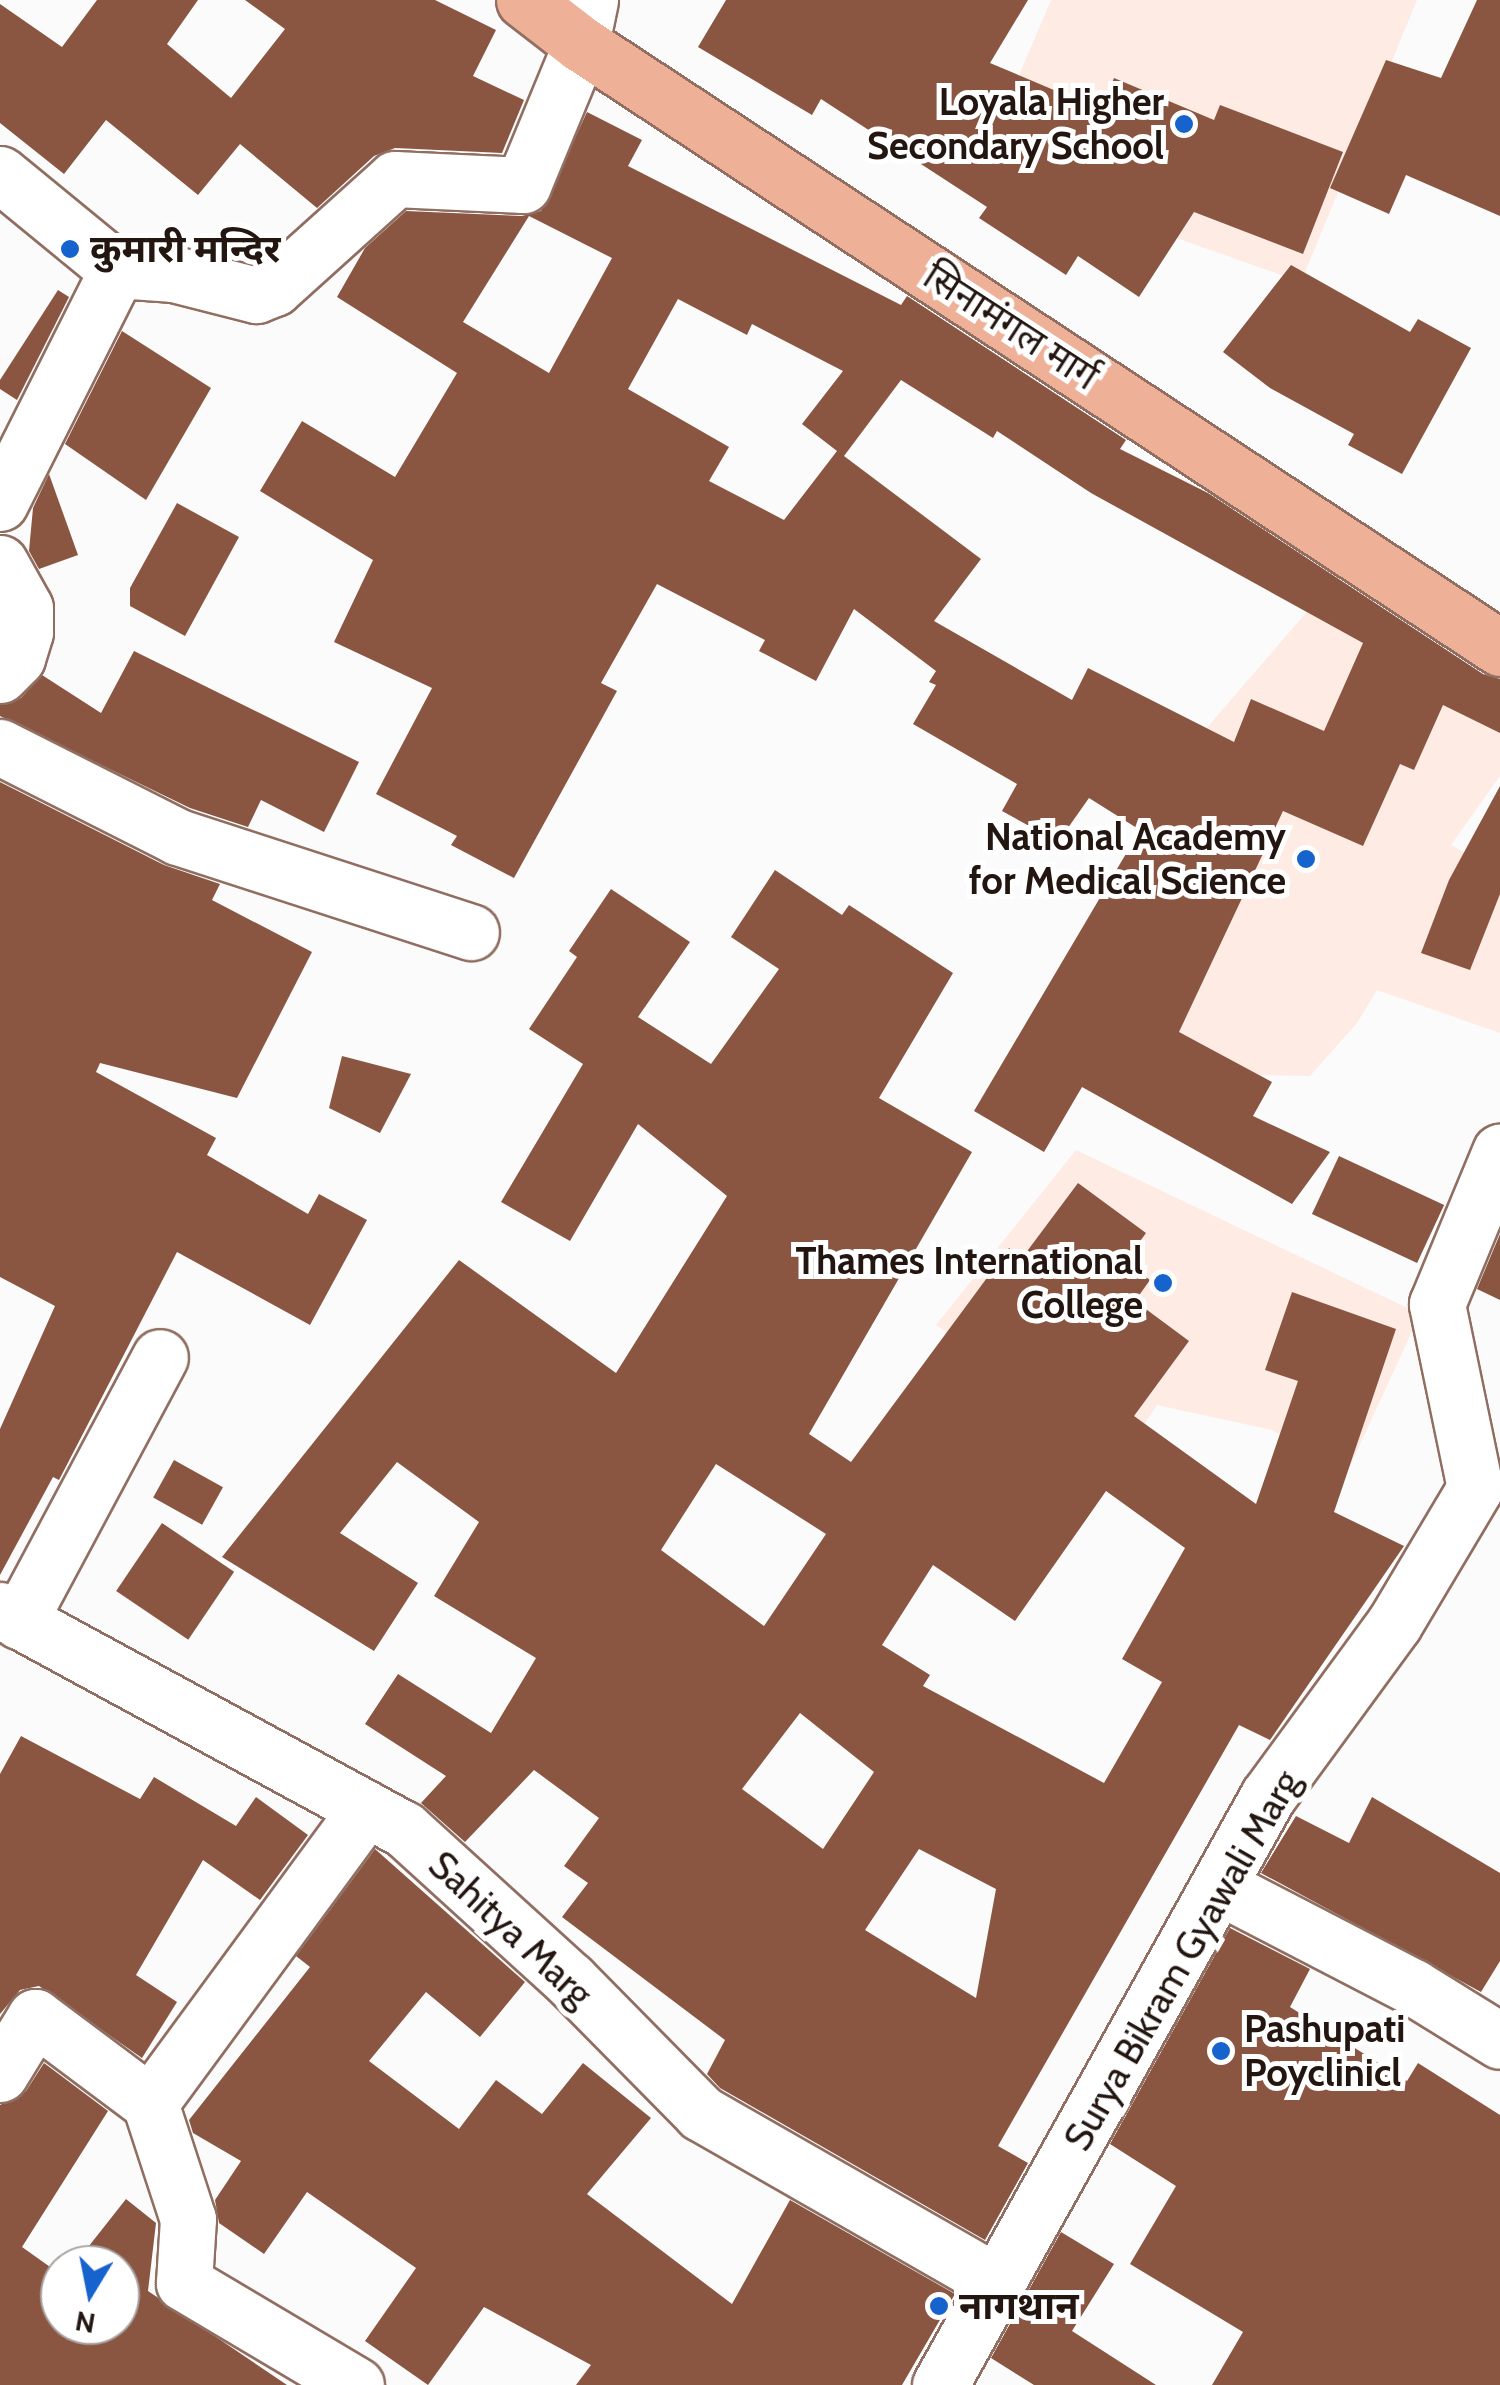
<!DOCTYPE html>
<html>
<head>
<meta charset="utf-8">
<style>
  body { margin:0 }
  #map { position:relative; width:1500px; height:2385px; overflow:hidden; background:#fbfbfb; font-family:Cabin,"Noto Sans Devanagari",sans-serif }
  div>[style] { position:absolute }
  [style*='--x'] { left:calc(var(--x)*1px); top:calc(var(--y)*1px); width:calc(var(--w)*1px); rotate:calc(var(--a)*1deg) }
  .built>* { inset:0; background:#feebe4 }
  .building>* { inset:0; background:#8a5642; transform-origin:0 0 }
  .roads { filter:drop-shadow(2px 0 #906e61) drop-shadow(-2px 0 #906e61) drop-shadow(0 2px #906e61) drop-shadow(0 -2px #906e61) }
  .minor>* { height:55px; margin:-27.5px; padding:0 27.5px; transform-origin:27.5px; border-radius:27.5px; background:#fff }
  .major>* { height:55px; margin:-27.5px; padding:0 27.5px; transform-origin:27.5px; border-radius:27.5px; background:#efb098 }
  .dots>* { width:28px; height:28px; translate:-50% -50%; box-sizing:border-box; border:5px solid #fff; border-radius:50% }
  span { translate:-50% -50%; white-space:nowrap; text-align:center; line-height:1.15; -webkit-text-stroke:10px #fff; paint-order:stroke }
  .poi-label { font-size:38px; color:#231611; font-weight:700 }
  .right { translate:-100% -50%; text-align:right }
  .left { translate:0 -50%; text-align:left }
  .street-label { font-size:38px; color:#231611 }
  .north { position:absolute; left:40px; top:2245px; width:100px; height:100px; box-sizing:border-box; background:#fff; border:2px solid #a7a2a0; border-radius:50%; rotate:190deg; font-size:28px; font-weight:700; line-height:40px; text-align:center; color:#231611 }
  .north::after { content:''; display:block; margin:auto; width:35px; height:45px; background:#1763ce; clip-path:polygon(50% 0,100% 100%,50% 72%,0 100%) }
</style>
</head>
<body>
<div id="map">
  <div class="built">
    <div style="clip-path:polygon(1051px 0,1417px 0,1301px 282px,1148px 228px,1009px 99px)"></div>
    <div style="clip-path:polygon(1311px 607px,1500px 720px,1500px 776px,1451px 845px,1500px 873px,1500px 1033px,1377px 990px,1357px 1023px,1310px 1076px,1250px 1075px,1207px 1090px,1102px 912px,1191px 746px)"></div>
    <div style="clip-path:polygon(1076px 1150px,1420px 1314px,1347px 1473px,1272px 1430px,1157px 1405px,1127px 1450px,936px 1325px)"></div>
  </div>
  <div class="building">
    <div style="clip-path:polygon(97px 0,198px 0,167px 44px,231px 98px,285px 29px,245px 0,435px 0,496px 30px,473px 76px,524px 100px,502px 153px,395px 148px,374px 156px,317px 208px,240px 144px,198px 195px,106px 120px,64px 174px,0 123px,0 4px,62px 47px)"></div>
    <div style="clip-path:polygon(726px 0,1028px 0,990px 63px,1101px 110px,1114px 78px,1214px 120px,1220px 105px,1343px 152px,1303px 254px,1194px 212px,1139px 297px,1078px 256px,1066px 275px,979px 218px,987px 207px,821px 99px,812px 115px,698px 47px)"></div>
    <div style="clip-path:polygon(1477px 0,1500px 0,1500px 216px,1406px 175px,1389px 214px,1330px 188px,1386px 60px,1441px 78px)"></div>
    <div style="clip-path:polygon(evenodd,587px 112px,642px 140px,628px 166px,901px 305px,907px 296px,1126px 440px,1120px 449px,1208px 493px,1483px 674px,1500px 679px,1500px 733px,1443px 705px,1414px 770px,1400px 764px,1363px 846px,1283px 811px,1179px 1032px,1272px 1082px,1253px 1116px,1330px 1152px,1292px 1204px,1082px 1087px,1044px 1152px,974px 1111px,1140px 830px,1089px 798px,1058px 842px,1002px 811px,1017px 784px,913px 724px,936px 685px,929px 682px,936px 671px,854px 609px,816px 681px,759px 651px,765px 640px,657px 584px,601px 683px,617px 691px,514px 878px,451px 845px,457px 836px,376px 794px,432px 688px,334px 642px,373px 560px,260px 491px,302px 421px,395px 477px,457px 373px,337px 297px,365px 248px,406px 211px,522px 216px,541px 211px,587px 112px,529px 216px,612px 258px,549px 373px,463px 322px,529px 216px,587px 112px,678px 299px,747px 335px,752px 324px,843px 371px,802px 424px,837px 451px,784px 520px,709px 481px,729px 447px,628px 389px,678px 299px,587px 112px,901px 380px,993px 438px,997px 431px,1091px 493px,1363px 643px,1324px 731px,1251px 699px,1234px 742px,1088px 668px,1072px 700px,934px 621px,981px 559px,844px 456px,901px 380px)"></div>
    <div style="clip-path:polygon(1291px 265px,1410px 332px,1418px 319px,1471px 348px,1402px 474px,1348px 445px,1354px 434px,1270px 388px,1223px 352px)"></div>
    <div style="clip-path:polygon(58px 290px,69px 297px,17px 400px,0 389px,0 380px)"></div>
    <div style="clip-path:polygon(122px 331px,211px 388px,146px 500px,65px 444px)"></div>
    <div style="clip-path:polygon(49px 474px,78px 555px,39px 569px,29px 551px,33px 508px)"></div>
    <div style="clip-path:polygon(177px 503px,239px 537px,185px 636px,130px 606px,130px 588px)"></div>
    <div style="clip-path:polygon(134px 651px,359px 762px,324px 832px,261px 800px,248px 827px,190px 808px,0 716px,0 705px,21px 698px,42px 675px,101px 713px)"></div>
    <div style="clip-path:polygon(0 782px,164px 865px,220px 884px,212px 900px,312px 952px,237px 1098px,100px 1063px,96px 1072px,216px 1138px,207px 1155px,308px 1214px,319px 1194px,367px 1220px,310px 1325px,177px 1252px,59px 1480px,53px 1477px,0 1575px,0 1429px,55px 1306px,0 1277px)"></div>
    <div style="clip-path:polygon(1500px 786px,1500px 894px,1470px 970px,1421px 953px,1449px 880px)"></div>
    <div style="clip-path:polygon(evenodd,775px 870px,842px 915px,849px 905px,953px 973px,879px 1098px,972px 1152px,809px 1434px,851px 1462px,1009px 1248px,1022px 1258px,1078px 1183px,1146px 1233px,1125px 1262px,1150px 1280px,1135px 1301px,1189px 1341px,1134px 1416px,1256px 1504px,1298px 1381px,1265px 1370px,1292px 1292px,1396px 1329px,1334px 1512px,1404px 1546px,1270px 1740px,1239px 1725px,998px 2146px,1028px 2163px,985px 2240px,720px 2088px,707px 2074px,725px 2040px,562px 1917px,588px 1883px,564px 1866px,599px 1818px,534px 1770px,465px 1842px,421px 1803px,446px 1776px,365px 1724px,398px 1674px,491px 1733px,536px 1658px,434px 1596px,479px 1522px,397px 1462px,340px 1533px,418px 1583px,374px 1651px,222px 1557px,459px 1260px,616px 1373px,727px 1196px,638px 1124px,570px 1241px,501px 1202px,583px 1064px,529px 1029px,577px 957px,569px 951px,611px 889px,690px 942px,638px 1017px,711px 1064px,779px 969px,731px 937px,775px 870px,716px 1464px,826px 1534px,764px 1626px,661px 1550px,716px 1464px,775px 870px,1106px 1491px,1185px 1548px,1122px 1659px,1162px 1682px,1104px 1783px,923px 1686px,930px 1675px,882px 1645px,933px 1565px,1015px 1621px,1106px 1491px,775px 870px,800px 1713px,874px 1772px,823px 1849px,742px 1789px,800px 1713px,775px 870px,919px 1849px,996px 1889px,976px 1998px,865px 1930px,919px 1849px)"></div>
    <div style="clip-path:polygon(342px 1056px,411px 1074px,380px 1133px,329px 1108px)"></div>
    <div style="left:1339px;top:1156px;width:116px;height:64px;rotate:25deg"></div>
    <div style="clip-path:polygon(1500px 1234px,1500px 1300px,1477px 1289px)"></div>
    <div style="left:174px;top:1460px;width:56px;height:43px;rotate:29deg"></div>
    <div style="left:162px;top:1523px;width:87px;height:82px;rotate:34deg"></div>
    <div style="clip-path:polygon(21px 1736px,140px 1799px,154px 1777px,236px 1826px,256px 1797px,308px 1835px,260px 1900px,203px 1860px,136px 1975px,177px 2002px,142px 2058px,39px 1986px,20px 1990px,0 2014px,0 1774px)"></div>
    <div style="clip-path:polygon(1372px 1797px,1500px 1873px,1500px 1961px,1481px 1992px,1261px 1873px,1296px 1816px,1349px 1843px)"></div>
    <div style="clip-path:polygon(375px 1849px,525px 1982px,480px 2037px,426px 1992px,369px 2061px,459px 2129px,496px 2080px,542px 2114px,583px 2063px,651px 2118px,587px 2194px,732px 2304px,790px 2200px,955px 2294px,902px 2385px,576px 2385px,591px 2365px,484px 2307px,428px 2385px,365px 2341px,416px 2268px,307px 2192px,264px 2254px,219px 2223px,215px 2200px,241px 2161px,193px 2133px,189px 2120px,310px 1967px,296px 1956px)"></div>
    <div style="clip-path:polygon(1230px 1928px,1310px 1969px,1290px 2007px,1407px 2081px,1418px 2063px,1500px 2115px,1500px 2385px,1212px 2385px,1243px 2332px,1130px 2264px,1176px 2186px,1110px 2144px)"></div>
    <div style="clip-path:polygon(44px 2063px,108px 2111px,22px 2247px,60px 2274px,60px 2325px,120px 2325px,120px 2265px,74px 2265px,126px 2199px,156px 2223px,148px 2291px,287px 2385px,0 2385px,0 2105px,26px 2091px)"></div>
    <div style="clip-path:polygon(1061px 2232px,1114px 2264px,1072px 2331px,1156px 2385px,1034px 2385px,991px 2358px)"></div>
  </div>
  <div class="roads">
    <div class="minor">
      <div style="--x:0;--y:174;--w:151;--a:39.4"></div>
      <div style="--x:117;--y:270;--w:57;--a:4"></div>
      <div style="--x:174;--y:274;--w:85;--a:14.4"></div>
      <div style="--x:256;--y:295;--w:19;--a:-21"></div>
      <div style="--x:274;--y:288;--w:163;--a:-42"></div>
      <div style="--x:395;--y:179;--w:128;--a:2.7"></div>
      <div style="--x:523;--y:185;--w:152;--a:-67.6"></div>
      <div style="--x:581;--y:44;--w:45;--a:-78.4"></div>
      <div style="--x:0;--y:503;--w:261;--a:-63.3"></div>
      <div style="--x:0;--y:563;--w:51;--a:60.9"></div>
      <div style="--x:25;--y:608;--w:24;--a:90"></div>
      <div style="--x:25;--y:632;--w:27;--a:107"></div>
      <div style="--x:17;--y:658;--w:24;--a:135"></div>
      <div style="--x:0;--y:747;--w:199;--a:26.8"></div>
      <div style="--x:178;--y:837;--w:308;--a:18"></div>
      <div style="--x:0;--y:1610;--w:460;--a:28.5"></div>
      <div style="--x:404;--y:1829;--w:224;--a:42.3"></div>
      <div style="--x:570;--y:1980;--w:187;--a:45.4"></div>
      <div style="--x:701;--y:2113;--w:342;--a:29.8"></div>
      <div style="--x:19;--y:1621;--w:299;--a:-61.9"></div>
      <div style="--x:1222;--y:1888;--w:215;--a:27.4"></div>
      <div style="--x:1413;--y:1987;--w:102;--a:31.8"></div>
      <div style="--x:0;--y:2074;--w:67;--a:-58.4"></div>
      <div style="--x:35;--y:2017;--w:144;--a:36.8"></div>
      <div style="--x:150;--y:2103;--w:365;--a:-53.7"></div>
      <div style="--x:150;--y:2103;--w:122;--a:71.9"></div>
      <div style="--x:188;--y:2219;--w:64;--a:93.6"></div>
      <div style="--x:184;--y:2283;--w:200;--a:30.7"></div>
      <div style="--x:940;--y:2385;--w:674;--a:-60.89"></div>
      <div style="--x:1268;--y:1796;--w:213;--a:-53.8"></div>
      <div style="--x:1394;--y:1624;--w:158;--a:-59.2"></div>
      <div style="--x:1475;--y:1488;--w:188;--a:-101.7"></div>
      <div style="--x:1437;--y:1304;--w:165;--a:-67.5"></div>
    </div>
    <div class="major">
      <div style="--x:524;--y:0;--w:72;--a:37.7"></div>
      <div style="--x:581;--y:44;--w:1100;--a:33.31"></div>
    </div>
  </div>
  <div class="dots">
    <div style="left:1184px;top:124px;background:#1763ce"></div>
    <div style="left:70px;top:249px;background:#1763ce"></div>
    <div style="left:1306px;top:859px;background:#1763ce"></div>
    <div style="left:1163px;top:1283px;background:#1763ce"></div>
    <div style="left:1221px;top:2051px;background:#1763ce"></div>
    <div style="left:939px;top:2306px;background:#1763ce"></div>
  </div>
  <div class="poi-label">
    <span class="right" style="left:1164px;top:124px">Loyala Higher<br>Secondary School</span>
    <span class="left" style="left:90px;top:249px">कुमारी मन्दिर</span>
    <span class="right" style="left:1286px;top:859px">National Academy<br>for Medical Science</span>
    <span class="right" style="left:1143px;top:1283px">Thames International<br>College</span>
    <span class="left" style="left:1244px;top:2051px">Pashupati<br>Poyclinicl</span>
    <span class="left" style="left:959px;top:2306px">नागथान</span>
  </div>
  <div class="street-label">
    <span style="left:1011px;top:326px;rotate:33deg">सिनामंगल मार्ग</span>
    <span style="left:511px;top:1929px;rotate:43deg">Sahitya Marg</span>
    <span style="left:1182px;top:1960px;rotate:-60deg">Surya Bikram Gyawali Marg</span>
  </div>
  <div class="north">N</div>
</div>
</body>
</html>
